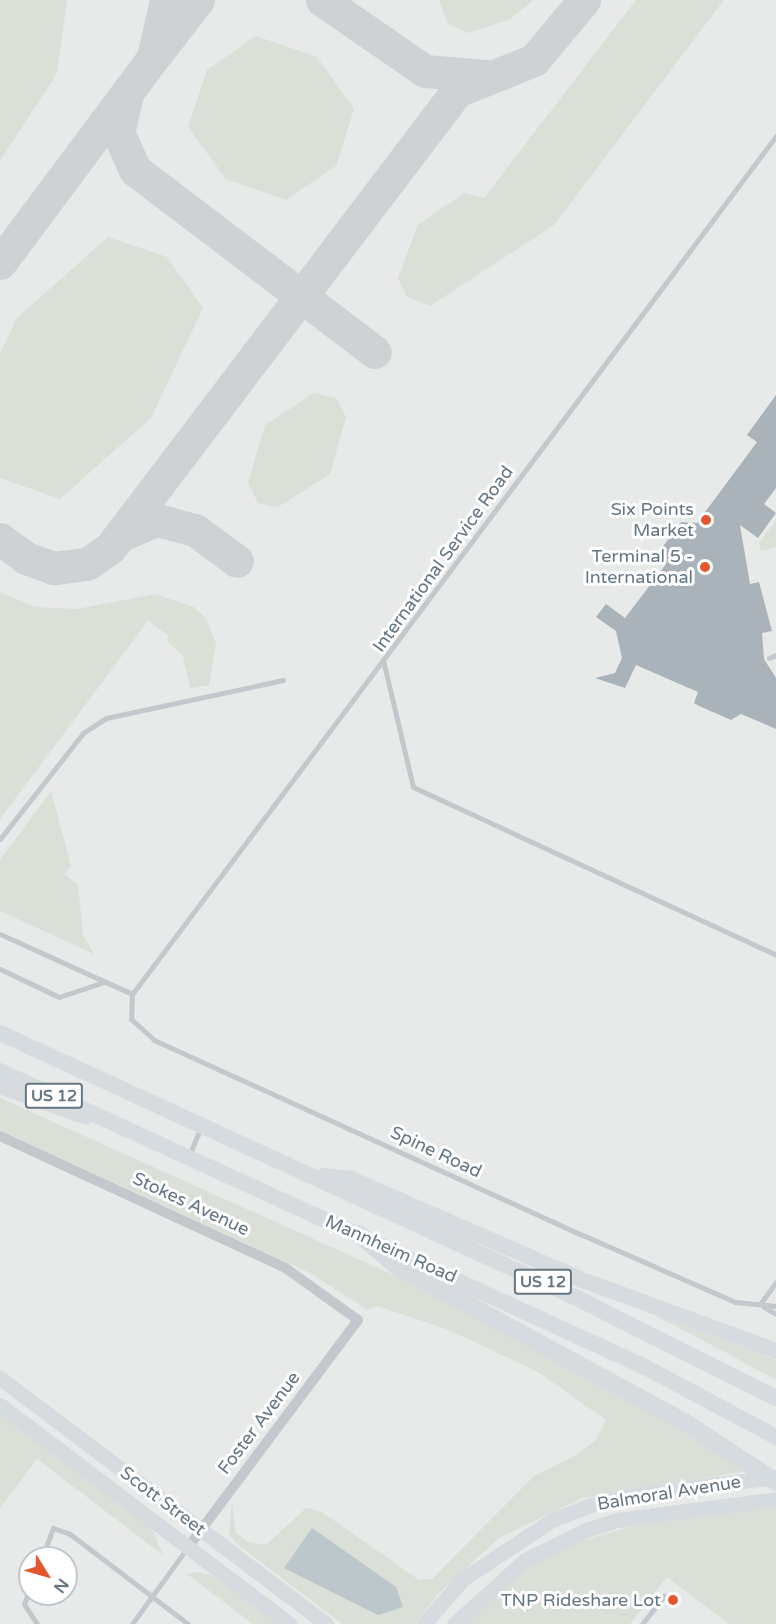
<!DOCTYPE html>
<html>
<head>
<meta charset="utf-8">
<style>
  body { margin:0 }
  #map { position:relative; width:776px; height:1624px; overflow:hidden; background:#fafaf8; font-family:"Varela Round",sans-serif }
  div>[style] { position:absolute }
  [style*='--x'] { left:calc(var(--x)*1px); top:calc(var(--y)*1px); width:calc(var(--w)*1px); rotate:calc(var(--a)*1deg) }
  .built>* { inset:0; background:#e8e9e9 }
  .green>* { inset:0; background:#dadfd7 }
  .water>* { inset:0; background:#bbc7cb }
  .taxiway>* { height:33px; margin:-16.5px; padding:0 16.5px; transform-origin:16.5px; border-radius:16.5px; background:#ced2d4 }
  .building>* { inset:0; background:#aab3b9 }
  .lane>* { height:5px; margin:-2.5px; padding:0 2.5px; transform-origin:2.5px; border-radius:2.5px; background:#c3c8cc }
  .street>* { height:10px; margin:-5px; padding:0 5px; transform-origin:5px; border-radius:5px; background:#c3c8cc }
  .secondary>* { height:15px; margin:-7.5px; padding:0 7.5px; transform-origin:7.5px; border-radius:7.5px; background:#d6dbdf }
  .primary>* { height:16px; margin:-8px; padding:0 8px; transform-origin:8px; border-radius:8px; background:#d6dbdf }
  .highway>* { height:18px; margin:-9px; padding:0 9px; transform-origin:9px; border-radius:9px; background:#d6dbdf }
  .dots>* { width:16px; height:16px; translate:-50% -50%; box-sizing:border-box; border:3px solid #fff; border-radius:50% }
  span { translate:-50% -50%; white-space:nowrap; text-align:center; line-height:1.15; -webkit-text-stroke:6px #fff; paint-order:stroke }
  .shield-label span { padding:2px 4px; background:#fff; border:2px solid; border-radius:4px; -webkit-text-stroke-width:0 }
  .shield-label { font-size:16px; color:#657683; font-weight:700 }
  .poi-label { font-size:18px; color:#657683 }
  .right { translate:-100% -50%; text-align:right }
  .street-label { font-size:18px; color:#657683 }
  .north { position:absolute; left:18px; top:1546px; width:60px; height:60px; box-sizing:border-box; background:#fff; border:2px solid #c1c8cd; border-radius:50%; rotate:127deg; font-size:16px; font-weight:700; line-height:24px; text-align:center; color:#657683 }
  .north::after { content:''; display:block; margin:auto; width:21px; height:27px; background:#e4572e; clip-path:polygon(50% 0,100% 100%,50% 72%,0 100%) }
</style>
</head>
<body>
<div id="map">
  <div class="built">
    <div style="clip-path:polygon(evenodd,0 0,776px 0,776px 1624px,0 1624px,0 0,30px 1558px,66px 1558px,66px 1594px,30px 1594px,30px 1558px)"></div>
  </div>
  <div class="green">
    <div style="clip-path:polygon(0 0,67px 0,57px 73px,0 161px)"></div>
    <div style="clip-path:polygon(439px 0,533px 0,510px 19px,469px 33px,448px 24px)"></div>
    <div style="clip-path:polygon(636px 0,724px 0,554px 225px,430px 306px,407px 297px,398px 278px,418px 225px,464px 193px,484px 198px)"></div>
    <div style="clip-path:polygon(256px 36px,317px 57px,354px 109px,336px 166px,286px 200px,226px 179px,188px 127px,207px 70px)"></div>
    <div style="clip-path:polygon(108px 237px,167px 257px,203px 308px,151px 418px,60px 499px,0 478px,0 353px,17px 318px)"></div>
    <div style="clip-path:polygon(314px 393px,336px 398px,346px 417px,330px 474px,278px 507px,258px 503px,248px 483px,265px 425px)"></div>
    <div style="clip-path:polygon(776px 520px,776px 547px,761px 551px,759px 543px)"></div>
    <div style="clip-path:polygon(0 592px,35px 607px,77px 609px,155px 594px,194px 607px,206px 618px,216px 644px,209px 685px,190px 688px,183px 656px,167px 641px,169px 636px,148px 621px,0 819px)"></div>
    <div style="clip-path:polygon(51px 791px,71px 866px,64px 874px,78px 885px,83px 935px,94px 954px,0 911px,0 860px)"></div>
    <div style="clip-path:polygon(0 1098px,411px 1283px,652px 1413px,747px 1471px,582px 1498px,499px 1538px,439px 1593px,415px 1624px,342px 1624px,237px 1544px,229px 1534px,232px 1502px,236px 1533px,248px 1542px,266px 1545px,306px 1508px,322px 1512px,419px 1580px,432px 1579px,534px 1476px,578px 1454px,596px 1440px,606px 1420px,538px 1372px,449px 1330px,377px 1306px,368px 1310px,310px 1273px,0 1130px)"></div>
    <div style="clip-path:polygon(654px 1315px,776px 1360px,776px 1380px,725px 1352px)"></div>
    <div style="clip-path:polygon(0 1414px,152px 1529px,163px 1555px,37px 1459px,0 1508px)"></div>
    <div style="clip-path:polygon(776px 1506px,776px 1624px,729px 1624px,667px 1577px,630px 1624px,464px 1624px,533px 1563px,579px 1542px,628px 1527px)"></div>
    <div style="clip-path:polygon(200px 1572px,216px 1577px,277px 1624px,253px 1624px,187px 1574px)"></div>
  </div>
  <div class="water">
    <div style="clip-path:polygon(312px 1528px,396px 1587px,403px 1607px,378px 1615px,284px 1568px)"></div>
  </div>
  <div class="taxiway">
    <div style="--x:322;--y:0;--w:125;--a:34.6"></div>
    <div style="--x:425;--y:71;--w:61;--a:4.7"></div>
    <div style="--x:157;--y:53;--w:67;--a:-52.3"></div>
    <div style="--x:127;--y:94;--w:39;--a:103"></div>
    <div style="--x:118;--y:132;--w:42;--a:65.9"></div>
    <div style="--x:135;--y:170;--w:301;--a:37.2"></div>
    <div style="--x:0;--y:263;--w:256;--a:-53.3"></div>
    <div style="--x:153;--y:58;--w:59;--a:-77.4"></div>
    <div style="--x:121;--y:535;--w:39;--a:-23"></div>
    <div style="--x:157;--y:520;--w:39;--a:15"></div>
    <div style="--x:195;--y:530;--w:52;--a:36.4"></div>
    <div style="--x:0;--y:539;--w:32;--a:36"></div>
    <div style="--x:26;--y:558;--w:30;--a:20"></div>
    <div style="--x:54;--y:568;--w:33;--a:-7"></div>
    <div style="--x:87;--y:564;--w:28;--a:-35"></div>
    <div style="--x:110;--y:548;--w:574;--a:-52.79"></div>
    <div style="--x:457;--y:91;--w:83;--a:-21.9"></div>
    <div style="--x:534;--y:60;--w:78;--a:-50.2"></div>
  </div>
  <div class="building">
    <div style="clip-path:polygon(776px 395px,776px 488px,764px 504px,776px 513px,758px 538px,740px 525px,750px 584px,759px 582px,772px 631px,762px 633px,764px 659px,776px 678px,776px 729px,741px 714px,731px 720px,699px 706px,694px 703px,698px 692px,636px 665px,625px 688px,595px 678px,615px 673px,622px 658px,616px 631px,596px 617px,606px 604px,625px 618px,666px 564px,656px 556px,670px 537px,681px 522px,697px 523px,757px 442px,747px 435px)"></div>
  </div>
  <div class="lane">
    <div style="--x:776;--y:136;--w:655;--a:126.87"></div>
    <div style="--x:383;--y:660;--w:130;--a:76.7"></div>
    <div style="--x:413;--y:787;--w:400;--a:24.8"></div>
    <div style="--x:769;--y:658;--w:8;--a:-23"></div>
    <div style="--x:383;--y:660;--w:418;--a:126.9"></div>
    <div style="--x:132;--y:994;--w:25;--a:92"></div>
    <div style="--x:131;--y:1019;--w:31;--a:42"></div>
    <div style="--x:154;--y:1040;--w:473;--a:24.5"></div>
    <div style="--x:585;--y:1236;--w:164;--a:23.7"></div>
    <div style="--x:735;--y:1302;--w:41;--a:5.6"></div>
    <div style="--x:0;--y:839;--w:135;--a:-51.9"></div>
    <div style="--x:83;--y:733;--w:27;--a:-33"></div>
    <div style="--x:106;--y:718;--w:181;--a:-12.1"></div>
    <div style="--x:0;--y:934;--w:145;--a:24.4"></div>
    <div style="--x:0;--y:969;--w:65;--a:25.4"></div>
    <div style="--x:59;--y:997;--w:47;--a:-18.4"></div>
    <div style="--x:189;--y:1156;--w:29;--a:-68"></div>
    <div style="--x:760;--y:1304;--w:27;--a:-54"></div>
    <div style="--x:764;--y:1307;--w:14;--a:30"></div>
    <div style="--x:42;--y:1558;--w:32;--a:-70"></div>
    <div style="--x:53;--y:1528;--w:18;--a:19"></div>
    <div style="--x:70;--y:1534;--w:148;--a:37.3"></div>
    <div style="--x:30;--y:1589;--w:16;--a:112"></div>
    <div style="--x:24;--y:1604;--w:24;--a:57"></div>
    <div style="--x:132;--y:1624;--w:94;--a:-54.1"></div>
    <div style="--x:642;--y:1624;--w:36;--a:-52"></div>
  </div>
  <div class="street">
    <div style="--x:0;--y:1136;--w:313;--a:24.8"></div>
    <div style="--x:284;--y:1267;--w:91;--a:35.6"></div>
    <div style="--x:358;--y:1320;--w:284;--a:126.8"></div>
  </div>
  <div class="secondary">
    <div style="--x:0;--y:1378;--w:409;--a:37"></div>
    <div style="--x:0;--y:1405;--w:363;--a:37.1"></div>
    <div style="--x:424;--y:1624;--w:60;--a:-49.1"></div>
    <div style="--x:463;--y:1579;--w:107;--a:-33.5"></div>
    <div style="--x:552;--y:1520;--w:47;--a:-21.1"></div>
    <div style="--x:596;--y:1503;--w:64;--a:-10.8"></div>
    <div style="--x:659;--y:1491;--w:118;--a:-6.8"></div>
    <div style="--x:454;--y:1624;--w:96;--a:-42"></div>
    <div style="--x:525;--y:1560;--w:68;--a:-26.2"></div>
    <div style="--x:586;--y:1530;--w:33;--a:-18"></div>
    <div style="--x:617;--y:1520;--w:160;--a:-7.5"></div>
  </div>
  <div class="primary">
    <div style="--x:0;--y:1033;--w:639;--a:24.68"></div>
    <div style="--x:581;--y:1300;--w:218;--a:26.7"></div>
    <div style="--x:0;--y:1071;--w:710;--a:24.65"></div>
    <div style="--x:645;--y:1367;--w:149;--a:28.1"></div>
    <div style="--x:0;--y:1086;--w:91;--a:19.8"></div>
    <div style="--x:324;--y:1176;--w:27;--a:6"></div>
    <div style="--x:351;--y:1179;--w:255;--a:23.6"></div>
    <div style="--x:585;--y:1281;--w:203;--a:20.1"></div>
  </div>
  <div class="highway">
    <div style="--x:359;--y:1234;--w:50;--a:40.1"></div>
    <div style="--x:397;--y:1266;--w:325;--a:28.5"></div>
    <div style="--x:683;--y:1421;--w:111;--a:33.3"></div>
  </div>
  <div class="dots">
    <div style="left:706px;top:520px;background:#e4572e"></div>
    <div style="left:705px;top:567px;background:#e4572e"></div>
    <div style="left:673px;top:1600px;background:#e4572e"></div>
  </div>
  <div class="shield-label">
    <span style="left:54px;top:1096px">US 12</span>
    <span style="left:543px;top:1282px">US 12</span>
  </div>
  <div class="poi-label">
    <span class="right" style="left:694px;top:520px">Six Points<br>Market</span>
    <span class="right" style="left:693px;top:567px">Terminal 5 -<br>International</span>
    <span class="right" style="left:661px;top:1600px">TNP Rideshare Lot</span>
  </div>
  <div class="street-label">
    <span style="left:443px;top:559px;rotate:-54deg">International Service Road</span>
    <span style="left:436px;top:1152px;rotate:25deg">Spine Road</span>
    <span style="left:191px;top:1204px;rotate:25deg">Stokes Avenue</span>
    <span style="left:391px;top:1249px;rotate:24deg">Mannheim Road</span>
    <span style="left:259px;top:1423px;rotate:-53deg">Foster Avenue</span>
    <span style="left:669px;top:1493px;rotate:-9deg">Balmoral Avenue</span>
    <span style="left:163px;top:1501px;rotate:37deg">Scott Street</span>
  </div>
  <div class="north">N</div>
</div>
</body>
</html>
